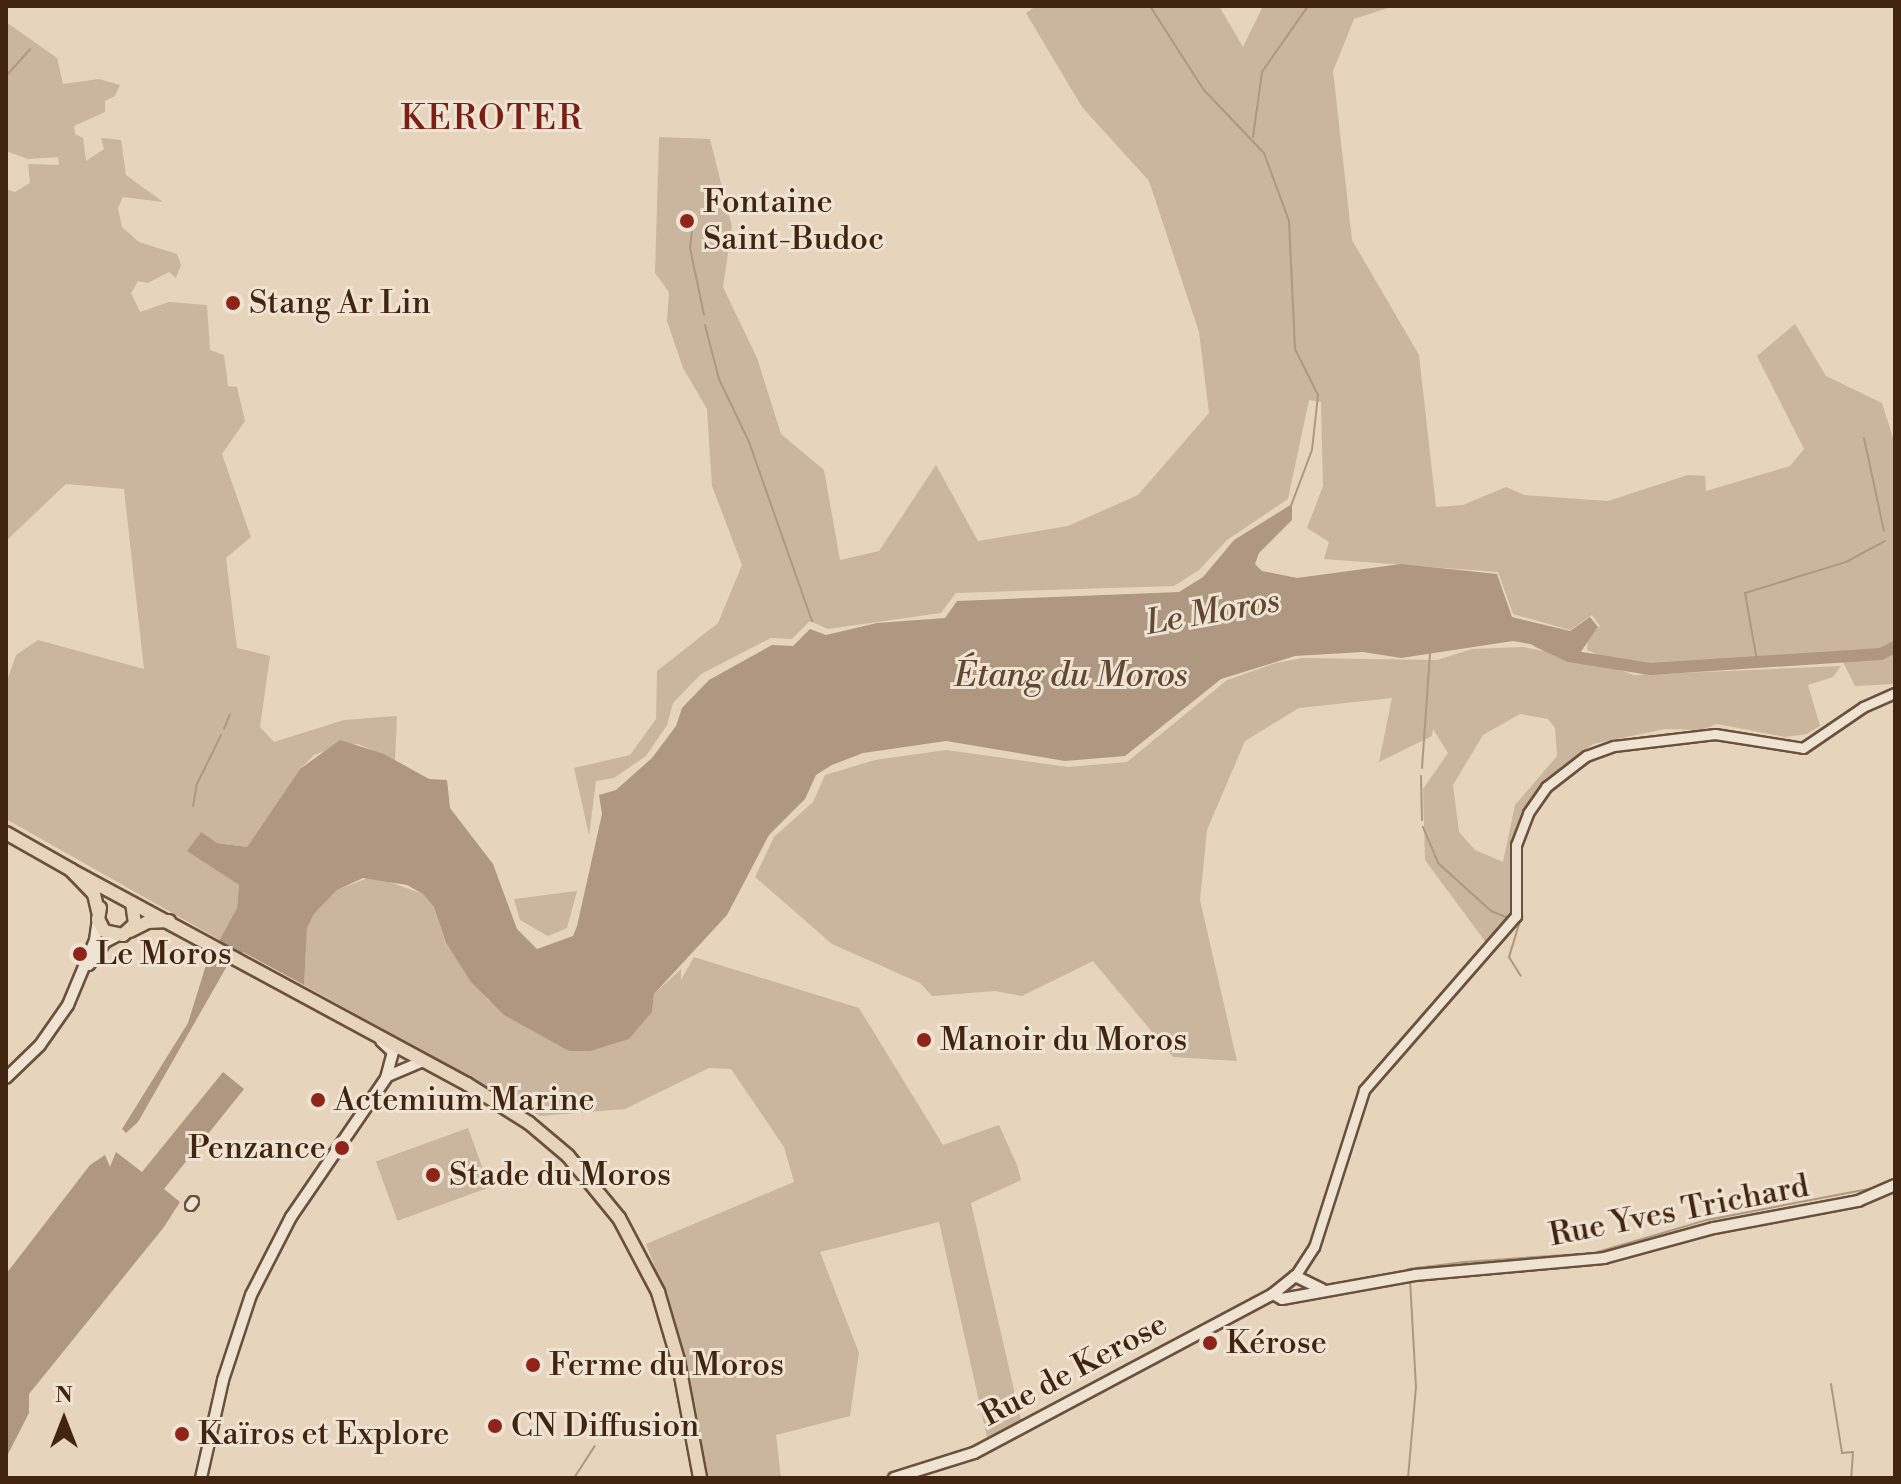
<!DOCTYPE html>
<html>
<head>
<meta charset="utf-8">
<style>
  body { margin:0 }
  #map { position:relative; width:1901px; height:1484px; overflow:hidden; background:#e6d4bc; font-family:"Libre Bodoni",serif }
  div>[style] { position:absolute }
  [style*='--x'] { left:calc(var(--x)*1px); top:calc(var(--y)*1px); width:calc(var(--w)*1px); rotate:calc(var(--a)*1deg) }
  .green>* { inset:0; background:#cab69f; transform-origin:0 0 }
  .water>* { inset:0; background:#ae9882 }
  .stream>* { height:2px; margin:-1px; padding:0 1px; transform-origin:1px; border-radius:1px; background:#ae9882 }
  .river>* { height:12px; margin:-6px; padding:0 6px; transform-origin:6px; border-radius:6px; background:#ae9882 }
  .roads { filter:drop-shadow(2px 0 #6b513b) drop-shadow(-2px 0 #6b513b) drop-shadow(0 2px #6b513b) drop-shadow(0 -2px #6b513b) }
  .tertiary>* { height:9px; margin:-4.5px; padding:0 4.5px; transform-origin:4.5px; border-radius:4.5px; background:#efe3d3 }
  .secondary>* { height:10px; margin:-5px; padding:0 5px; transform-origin:5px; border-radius:5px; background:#efe3d3 }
  .primary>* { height:12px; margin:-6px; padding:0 6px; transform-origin:6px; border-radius:6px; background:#e6d4bc }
  .dots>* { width:22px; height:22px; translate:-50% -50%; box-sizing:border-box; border:4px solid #efe3d3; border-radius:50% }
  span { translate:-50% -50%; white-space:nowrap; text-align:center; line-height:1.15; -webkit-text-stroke:6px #efe3d3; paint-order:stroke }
  .poi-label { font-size:32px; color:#422510 }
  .left { translate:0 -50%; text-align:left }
  .right { translate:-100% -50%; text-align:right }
  .street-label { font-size:32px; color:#422510 }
  .neighbourhood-label { font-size:34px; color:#7a1f14; letter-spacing:2px }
  .water-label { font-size:34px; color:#624832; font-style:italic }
  .frame { position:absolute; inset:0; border:8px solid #422510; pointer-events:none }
  .north { position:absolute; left:24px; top:1380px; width:80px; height:80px; -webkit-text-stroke:6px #efe3d3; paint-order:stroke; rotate:0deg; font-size:22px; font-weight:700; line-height:32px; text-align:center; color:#422510 }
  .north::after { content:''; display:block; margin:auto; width:28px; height:36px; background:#422510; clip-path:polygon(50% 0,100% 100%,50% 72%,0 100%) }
</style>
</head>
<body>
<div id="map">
  <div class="green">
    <div style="clip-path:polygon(1036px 6px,1219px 6px,1243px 47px,1263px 6px,1394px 6px,1354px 19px,1333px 71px,1352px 240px,1419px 355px,1436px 507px,1463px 505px,1506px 487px,1524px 495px,1608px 501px,1688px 475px,1705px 476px,1706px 491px,1790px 466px,1804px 449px,1757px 356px,1795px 324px,1826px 376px,1882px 403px,1895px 444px,1895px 684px,1855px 686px,1838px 652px,1764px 663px,1714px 661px,1631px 669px,1587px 650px,1588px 638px,1600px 626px,1592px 615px,1570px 630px,1513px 614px,1498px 572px,1324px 559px,1329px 542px,1307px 528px,1323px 486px,1321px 402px,1309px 400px,1288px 499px,1227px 540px,1199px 570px,1174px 586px,956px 593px,941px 613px,828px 629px,810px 621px,792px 639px,771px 638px,701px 674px,673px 703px,667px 725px,646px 756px,614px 778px,596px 781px,589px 835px,574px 768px,630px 755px,656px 719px,657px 671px,718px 623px,742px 565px,712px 486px,707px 409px,683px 368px,667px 321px,669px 292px,655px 273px,659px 137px,710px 139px,732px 227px,723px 287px,757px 358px,781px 434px,824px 470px,840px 560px,879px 551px,936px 465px,978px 541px,1068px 526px,1138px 495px,1209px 413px,1199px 332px,1149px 181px,1082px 107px,1026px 13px)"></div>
    <div style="clip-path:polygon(6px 22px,57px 58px,63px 84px,99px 79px,120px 85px,115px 96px,105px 101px,105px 112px,74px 126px,75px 134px,83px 138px,86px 161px,104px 149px,101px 138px,121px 140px,126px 175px,163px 202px,123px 197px,118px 208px,122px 227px,139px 242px,177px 254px,181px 265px,176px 278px,169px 272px,148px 283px,138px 281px,131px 293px,140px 312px,169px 302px,207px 305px,210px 350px,224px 355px,228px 386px,237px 387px,245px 421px,222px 454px,251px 537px,226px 558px,237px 648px,270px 656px,260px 727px,274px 742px,344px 720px,397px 716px,395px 760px,358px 744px,338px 746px,314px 755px,300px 769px,247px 847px,217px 843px,200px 833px,188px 851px,239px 885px,237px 908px,220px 940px,6px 819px,6px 684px,16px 655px,38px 640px,144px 669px,124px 489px,66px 484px,6px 541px,6px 189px,15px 192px,30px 183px,28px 164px,59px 165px,58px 157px,28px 159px,6px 151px)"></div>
    <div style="clip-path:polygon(evenodd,1523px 647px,1592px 660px,1634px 675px,1841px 666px,1833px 677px,1808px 685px,1820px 726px,1807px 734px,1785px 737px,1717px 724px,1701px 730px,1665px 729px,1593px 744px,1568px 763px,1522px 816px,1516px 916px,1487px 944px,1425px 860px,1423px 789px,1448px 753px,1433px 729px,1432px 736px,1379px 762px,1392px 698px,1299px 708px,1245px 741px,1207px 830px,1200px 900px,1237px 1061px,1173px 1057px,1093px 961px,1022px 996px,995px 991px,932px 996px,920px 983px,832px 944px,755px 877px,774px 837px,813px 802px,825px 775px,875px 760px,946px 750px,1068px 767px,1127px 762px,1227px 680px,1276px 663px,1302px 658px,1437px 660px,1472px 649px,1523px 647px,1520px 714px,1548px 719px,1555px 728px,1557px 756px,1515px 805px,1503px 862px,1475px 850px,1459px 832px,1453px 785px,1483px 735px,1520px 714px)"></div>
    <div style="clip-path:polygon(373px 876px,423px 894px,434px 907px,446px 944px,488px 1000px,569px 1051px,652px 1012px,654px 994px,681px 969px,681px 980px,694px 957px,859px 1008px,943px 1145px,999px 1125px,1017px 1165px,1021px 1180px,971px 1203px,1021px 1420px,987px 1437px,939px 1222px,820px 1252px,859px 1353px,850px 1416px,776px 1435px,781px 1478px,706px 1478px,671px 1309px,646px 1244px,794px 1182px,784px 1147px,731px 1069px,709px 1068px,625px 1109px,540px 1116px,304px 985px,307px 928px,314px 914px,337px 890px)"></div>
    <div style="clip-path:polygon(577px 891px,567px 928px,548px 936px,520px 920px,514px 899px)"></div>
    <div style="left:468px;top:1128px;width:63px;height:98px;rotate:70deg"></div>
  </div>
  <div class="water">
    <div style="clip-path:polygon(1292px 504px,1292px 520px,1259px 553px,1255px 564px,1262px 571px,1297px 578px,1401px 564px,1497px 574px,1512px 617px,1570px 631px,1590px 617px,1598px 627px,1580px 653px,1513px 641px,1401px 658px,1363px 652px,1295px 656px,1221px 679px,1125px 756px,1065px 761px,946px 741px,863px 753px,832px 765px,816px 775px,805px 799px,769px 835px,727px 915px,654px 994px,652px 1012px,629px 1039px,590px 1051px,569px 1051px,504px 1015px,471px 982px,446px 943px,434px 907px,423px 894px,407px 885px,363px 878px,337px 890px,314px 914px,307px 928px,304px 985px,243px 952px,227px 966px,138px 1122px,126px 1133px,122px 1129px,188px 1023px,206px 965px,237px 908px,239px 885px,187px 851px,201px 832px,217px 843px,247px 847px,300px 769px,340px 740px,384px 754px,429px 779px,447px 780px,450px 808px,493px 864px,517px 929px,537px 949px,573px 936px,577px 926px,602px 814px,599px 795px,616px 790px,652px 758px,676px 726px,682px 708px,709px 680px,772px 645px,793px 646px,810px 629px,826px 635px,877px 623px,945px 618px,957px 601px,1179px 592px,1203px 577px,1234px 540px)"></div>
    <div style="clip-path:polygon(223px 1072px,244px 1089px,164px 1189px,180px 1202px,164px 1227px,29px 1394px,29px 1413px,6px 1458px,6px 1274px,90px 1165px,105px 1155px,110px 1167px,116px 1152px,142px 1172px)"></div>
  </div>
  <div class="stream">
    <div style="--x:1150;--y:6;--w:98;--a:57.4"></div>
    <div style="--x:1203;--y:89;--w:88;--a:46.4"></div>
    <div style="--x:1264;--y:153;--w:72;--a:69.8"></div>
    <div style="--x:1289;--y:221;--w:128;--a:87.3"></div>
    <div style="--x:1295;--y:349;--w:51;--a:63.4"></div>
    <div style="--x:1318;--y:395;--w:55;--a:96.2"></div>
    <div style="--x:1312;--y:450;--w:60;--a:110.6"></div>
    <div style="--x:6;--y:76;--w:36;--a:-48"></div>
    <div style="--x:1253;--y:137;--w:66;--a:-82.1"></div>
    <div style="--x:1262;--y:72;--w:80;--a:-55.1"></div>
    <div style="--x:692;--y:230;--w:18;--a:96"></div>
    <div style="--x:690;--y:248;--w:68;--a:78.2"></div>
    <div style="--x:705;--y:325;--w:56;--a:75.5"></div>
    <div style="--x:719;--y:379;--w:70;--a:64.5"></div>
    <div style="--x:749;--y:442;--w:190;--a:70.6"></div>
    <div style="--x:1864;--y:438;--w:95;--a:77.9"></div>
    <div style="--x:1757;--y:661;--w:69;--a:-100"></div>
    <div style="--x:1745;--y:593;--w:106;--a:-17.1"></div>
    <div style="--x:1846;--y:562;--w:44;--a:-28.3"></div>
    <div style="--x:224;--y:729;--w:16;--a:-68"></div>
    <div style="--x:1422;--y:768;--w:115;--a:-86"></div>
    <div style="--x:1421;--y:776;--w:44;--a:88.7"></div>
    <div style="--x:193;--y:806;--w:22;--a:-80"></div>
    <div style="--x:197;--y:784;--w:55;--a:-63.9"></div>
    <div style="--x:1423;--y:827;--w:39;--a:67"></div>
    <div style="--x:1438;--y:863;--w:72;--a:42.2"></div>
    <div style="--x:1491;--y:911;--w:18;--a:22"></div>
    <div style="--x:1520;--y:921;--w:38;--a:107"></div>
    <div style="--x:1509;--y:957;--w:22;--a:58"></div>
    <div style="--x:1409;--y:1274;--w:5;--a:-101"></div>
    <div style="--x:1408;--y:1269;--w:57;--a:-7"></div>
    <div style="--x:1465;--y:1262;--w:129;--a:-4"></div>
    <div style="--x:1594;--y:1253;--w:118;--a:-16.3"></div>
    <div style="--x:1707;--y:1220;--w:175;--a:-10.9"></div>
    <div style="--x:1831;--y:1384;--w:70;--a:80.9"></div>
    <div style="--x:1842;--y:1453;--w:11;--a:-5"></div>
    <div style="--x:1853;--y:1452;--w:26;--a:94"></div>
    <div style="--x:574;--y:1478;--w:38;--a:-57"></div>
    <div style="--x:1408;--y:1478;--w:91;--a:-85"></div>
    <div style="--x:1416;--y:1387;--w:107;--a:-93.2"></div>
  </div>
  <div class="river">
    <div style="--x:1537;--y:641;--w:35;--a:25"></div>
    <div style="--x:1569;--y:656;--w:82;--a:9.1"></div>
    <div style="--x:1650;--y:669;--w:231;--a:-3.7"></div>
    <div style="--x:1881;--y:654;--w:16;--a:-27"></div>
  </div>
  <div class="roads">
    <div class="tertiary">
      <div style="--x:190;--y:1205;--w:5;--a:-53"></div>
      <div style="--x:1295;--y:1276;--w:35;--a:-57"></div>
      <div style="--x:1314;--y:1247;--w:165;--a:-72.3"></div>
      <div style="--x:1364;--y:1090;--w:231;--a:-48.9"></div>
      <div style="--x:1516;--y:916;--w:71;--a:-90"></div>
      <div style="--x:1516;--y:845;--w:34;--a:-69"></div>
      <div style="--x:1528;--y:813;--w:32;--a:-55"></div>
      <div style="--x:1546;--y:787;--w:51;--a:-37.8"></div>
      <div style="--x:1586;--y:756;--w:30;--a:-20"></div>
      <div style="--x:1614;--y:746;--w:102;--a:-6.8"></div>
      <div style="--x:1715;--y:734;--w:89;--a:9"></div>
      <div style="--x:1803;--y:748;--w:73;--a:-34.3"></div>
      <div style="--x:1863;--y:707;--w:35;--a:-24"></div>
    </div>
    <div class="secondary">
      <div style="--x:89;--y:965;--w:28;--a:-55"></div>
      <div style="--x:105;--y:942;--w:13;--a:-27"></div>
      <div style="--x:388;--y:1076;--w:39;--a:-23"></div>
      <div style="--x:6;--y:1078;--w:47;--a:-44.1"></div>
      <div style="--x:40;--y:1045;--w:49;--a:-55"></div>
      <div style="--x:68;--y:1005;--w:70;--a:-67.4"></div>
      <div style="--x:95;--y:940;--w:21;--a:-82"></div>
      <div style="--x:1273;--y:1294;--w:10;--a:29"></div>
      <div style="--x:1282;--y:1299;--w:135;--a:-10.2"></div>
      <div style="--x:1415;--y:1275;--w:190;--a:-5.1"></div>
      <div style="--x:1604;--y:1258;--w:114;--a:-15.3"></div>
      <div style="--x:1714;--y:1228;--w:147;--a:-10.6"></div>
      <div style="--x:1858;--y:1201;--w:40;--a:-23.4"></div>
      <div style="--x:201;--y:1478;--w:100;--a:-77.3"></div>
      <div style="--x:223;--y:1380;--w:89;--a:-71.8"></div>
      <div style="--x:251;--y:1295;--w:88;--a:-62.9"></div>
      <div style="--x:291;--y:1217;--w:168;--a:-55.6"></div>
      <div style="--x:386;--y:1078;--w:27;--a:-75"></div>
      <div style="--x:393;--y:1052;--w:16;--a:-137"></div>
      <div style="--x:894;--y:1478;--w:84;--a:-17.4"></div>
      <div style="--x:974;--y:1453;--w:339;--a:-28"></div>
      <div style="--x:1273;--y:1294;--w:28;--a:-39"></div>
      <div style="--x:1295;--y:1276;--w:30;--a:26"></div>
    </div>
    <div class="primary">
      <div style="--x:6;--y:833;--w:75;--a:29.6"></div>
      <div style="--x:71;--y:870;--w:33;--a:46"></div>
      <div style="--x:94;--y:894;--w:18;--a:77"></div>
      <div style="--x:71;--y:870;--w:450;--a:28.4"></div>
      <div style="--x:467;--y:1084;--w:73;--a:32.2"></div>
      <div style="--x:529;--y:1123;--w:51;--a:40.2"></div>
      <div style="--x:568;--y:1156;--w:80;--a:50.6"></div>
      <div style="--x:619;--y:1218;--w:84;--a:62.2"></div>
      <div style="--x:658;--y:1292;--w:71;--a:73.6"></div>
      <div style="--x:678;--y:1360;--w:120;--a:79.4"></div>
      <div style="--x:100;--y:908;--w:11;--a:100"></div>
      <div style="--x:98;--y:919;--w:13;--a:63"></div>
      <div style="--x:104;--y:931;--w:19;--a:12"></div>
      <div style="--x:123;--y:935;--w:16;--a:-43"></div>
      <div style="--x:135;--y:924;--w:21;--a:-98"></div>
      <div style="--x:130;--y:931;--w:20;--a:-27"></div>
      <div style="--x:148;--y:922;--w:21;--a:-3"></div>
    </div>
  </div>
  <div class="dots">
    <div style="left:687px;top:221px;background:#8f2418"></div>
    <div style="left:233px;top:303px;background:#8f2418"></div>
    <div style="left:80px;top:954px;background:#8f2418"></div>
    <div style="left:924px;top:1040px;background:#8f2418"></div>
    <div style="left:318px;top:1100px;background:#8f2418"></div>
    <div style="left:342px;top:1148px;background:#8f2418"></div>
    <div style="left:433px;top:1175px;background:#8f2418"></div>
    <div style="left:1210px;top:1343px;background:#8f2418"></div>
    <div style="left:533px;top:1365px;background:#8f2418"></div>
    <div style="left:495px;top:1426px;background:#8f2418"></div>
    <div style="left:182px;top:1434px;background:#8f2418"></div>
  </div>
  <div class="poi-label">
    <span class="left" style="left:703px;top:221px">Fontaine<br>Saint-Budoc</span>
    <span class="left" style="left:249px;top:303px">Stang Ar Lin</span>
    <span class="left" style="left:96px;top:954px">Le Moros</span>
    <span class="left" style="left:940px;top:1040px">Manoir du Moros</span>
    <span class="left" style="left:334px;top:1100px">Actemium Marine</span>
    <span class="right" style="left:326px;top:1148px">Penzance</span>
    <span class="left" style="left:449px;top:1175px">Stade du Moros</span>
    <span class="left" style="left:1226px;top:1343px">Kérose</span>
    <span class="left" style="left:549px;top:1365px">Ferme du Moros</span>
    <span class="left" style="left:511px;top:1426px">CN Diffusion</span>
    <span class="left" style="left:198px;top:1434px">Kaïros et Explore</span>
  </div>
  <div class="street-label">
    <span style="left:1679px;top:1211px;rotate:-11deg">Rue Yves Trichard</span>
    <span style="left:1074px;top:1370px;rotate:-28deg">Rue de Kerose</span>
  </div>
  <div class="neighbourhood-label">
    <span style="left:492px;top:120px">KEROTER</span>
  </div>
  <div class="water-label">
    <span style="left:1213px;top:613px;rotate:-10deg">Le Moros</span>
    <span style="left:1071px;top:677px">Étang du Moros</span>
  </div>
  <div class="frame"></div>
  <div class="north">N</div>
</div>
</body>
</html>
